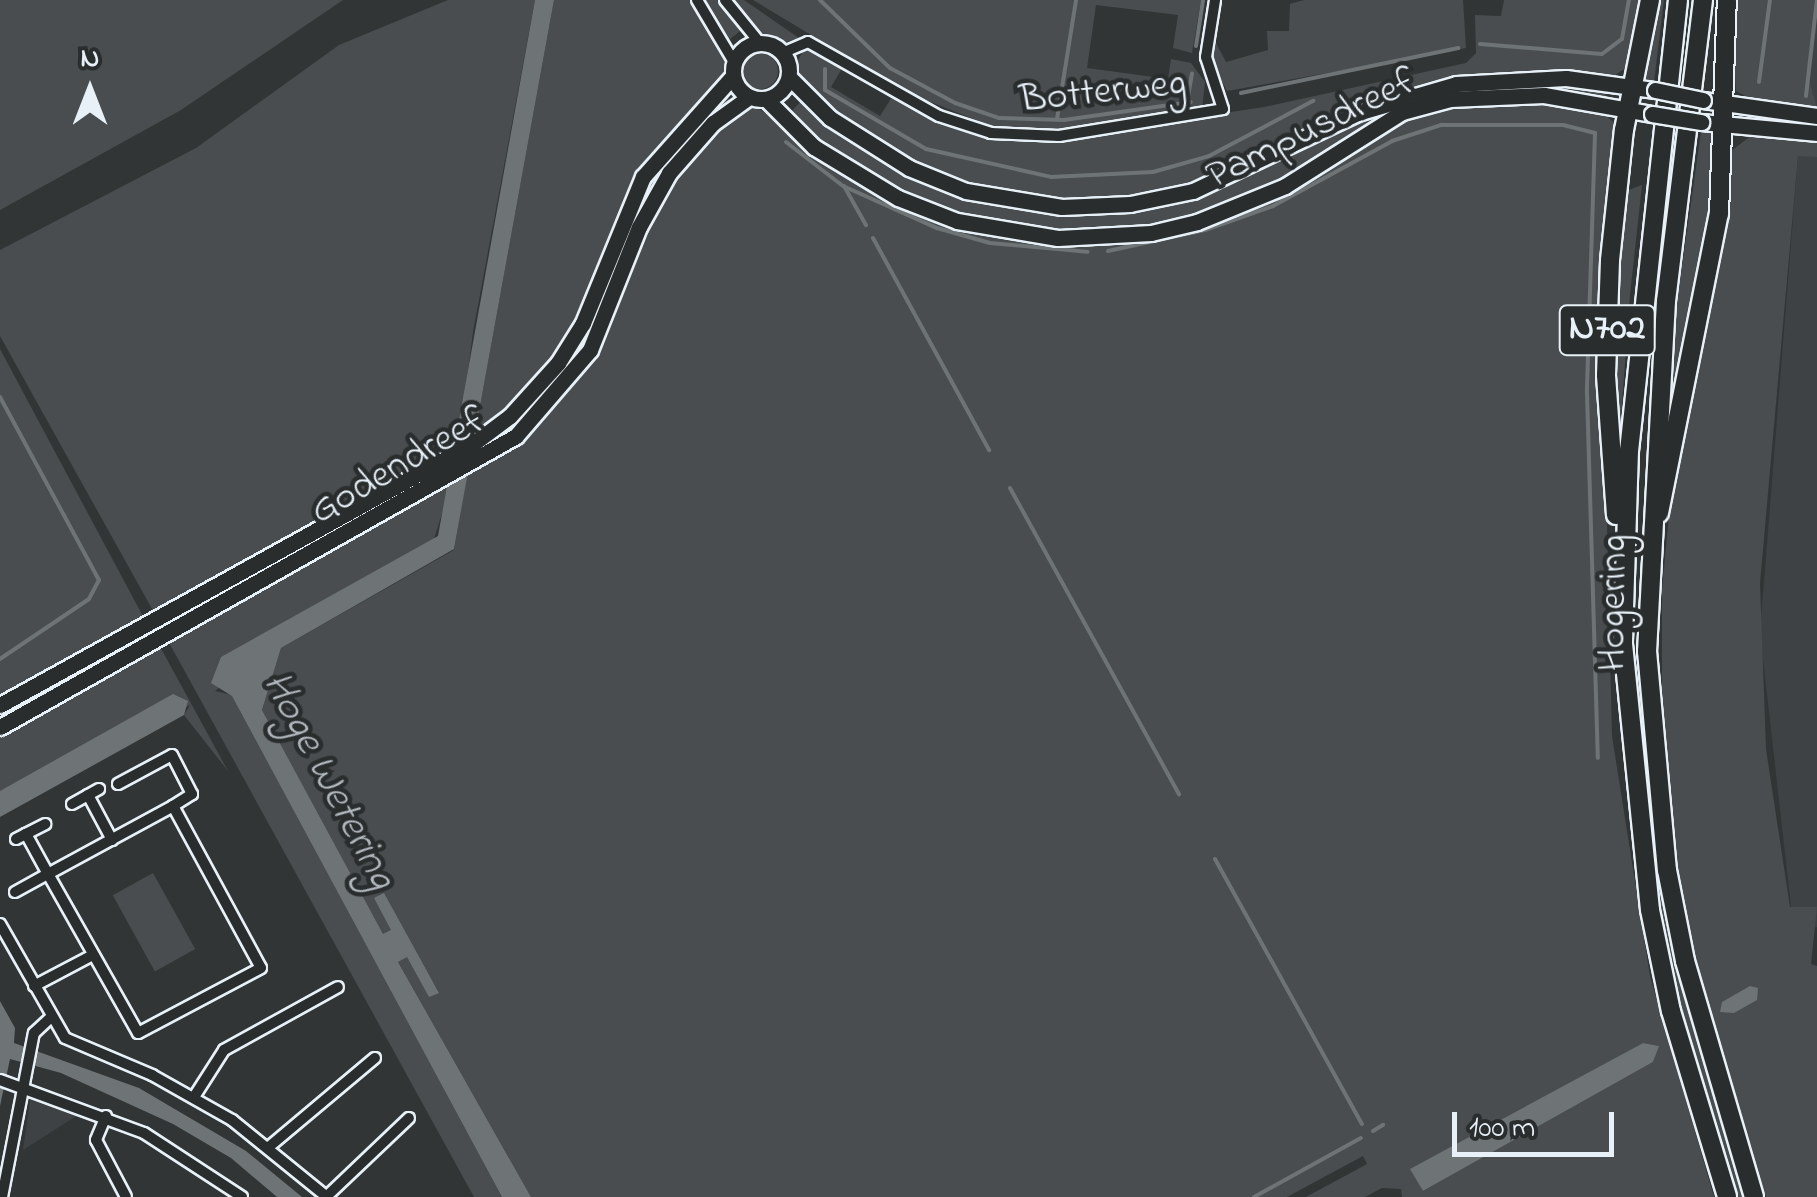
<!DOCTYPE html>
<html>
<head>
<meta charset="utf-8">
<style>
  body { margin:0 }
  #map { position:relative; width:1817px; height:1197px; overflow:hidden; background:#323536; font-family:"Indie Flower",sans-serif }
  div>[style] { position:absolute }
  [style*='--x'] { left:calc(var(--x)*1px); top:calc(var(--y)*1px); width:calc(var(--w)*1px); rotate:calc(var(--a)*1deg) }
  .built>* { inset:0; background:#3f4244 }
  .green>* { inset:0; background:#494d4f; transform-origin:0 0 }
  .round { border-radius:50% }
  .water>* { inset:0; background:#6e7376 }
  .stream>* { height:4px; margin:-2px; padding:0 2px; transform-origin:2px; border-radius:2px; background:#6e7376 }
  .roads { filter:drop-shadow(2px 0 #e8f1f8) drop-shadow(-2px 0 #e8f1f8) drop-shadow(0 2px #e8f1f8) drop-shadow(0 -2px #e8f1f8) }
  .street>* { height:10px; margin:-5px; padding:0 5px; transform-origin:5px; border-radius:5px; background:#2a2d2e }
  .secondary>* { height:15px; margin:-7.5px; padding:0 7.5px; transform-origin:7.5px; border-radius:7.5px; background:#2a2d2e }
  .secondary>.ring { margin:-7.5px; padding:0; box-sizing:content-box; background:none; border:15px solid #2a2d2e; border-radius:50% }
  .highway>* { height:18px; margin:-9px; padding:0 9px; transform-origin:9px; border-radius:9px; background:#2a2d2e }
  .bridges { filter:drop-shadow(2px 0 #e8f1f8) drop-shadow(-2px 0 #e8f1f8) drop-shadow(0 2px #e8f1f8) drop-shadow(0 -2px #e8f1f8) }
  .secondary-bridge>* { height:15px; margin:-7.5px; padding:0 7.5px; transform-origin:7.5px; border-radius:7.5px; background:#2a2d2e }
  span { translate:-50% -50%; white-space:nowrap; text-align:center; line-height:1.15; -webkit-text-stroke:9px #2a2d2e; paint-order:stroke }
  .shield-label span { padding:2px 8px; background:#2a2d2e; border:2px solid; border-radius:8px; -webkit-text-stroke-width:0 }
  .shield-label { font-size:38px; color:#e8f1f8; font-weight:700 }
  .street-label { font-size:40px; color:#e8f1f8 }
  .water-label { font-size:42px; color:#b1b8be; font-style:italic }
  .north { position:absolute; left:40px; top:40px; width:100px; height:100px; -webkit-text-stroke:8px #2a2d2e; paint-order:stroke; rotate:0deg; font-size:28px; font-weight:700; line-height:40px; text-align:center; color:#e8f1f8 }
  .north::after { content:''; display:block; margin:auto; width:35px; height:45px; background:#e8f1f8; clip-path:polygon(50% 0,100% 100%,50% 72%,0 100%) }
  .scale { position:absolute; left:1452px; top:1112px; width:162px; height:45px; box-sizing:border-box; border:5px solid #e8f1f8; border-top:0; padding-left:12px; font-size:30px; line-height:35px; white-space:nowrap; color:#e8f1f8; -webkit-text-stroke:8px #2a2d2e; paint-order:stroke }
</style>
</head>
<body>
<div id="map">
  <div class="built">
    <div style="clip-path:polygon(1817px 0,1817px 927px,1794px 933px,1760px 632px,1810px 5px)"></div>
    <div style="clip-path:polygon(30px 1100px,78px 1115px,23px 1150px)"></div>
  </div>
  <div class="green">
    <div style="clip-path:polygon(0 0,343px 0,181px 110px,0 210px)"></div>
    <div style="clip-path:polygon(448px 0,535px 0,473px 332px,458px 448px,156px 616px,0 336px,0 250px,196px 148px,339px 45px)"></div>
    <div style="clip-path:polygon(554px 0,693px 0,725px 54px,727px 71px,666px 141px,579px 323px,536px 386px,474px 439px)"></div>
    <div style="clip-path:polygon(701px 0,720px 0,744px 28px,726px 42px)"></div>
    <div style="clip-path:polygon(730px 0,744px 0,799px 38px,783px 43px,764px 38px)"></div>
    <div style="clip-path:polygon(753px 0,1201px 0,1192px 53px,1173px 48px,1178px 15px,1096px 5px,1087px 68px,1168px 79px,1171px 59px,1191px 63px,1205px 82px,1202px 109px,1050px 131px,993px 127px,906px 92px)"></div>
    <div style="clip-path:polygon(1304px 0,1463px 0,1466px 48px,1227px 91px,1212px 62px,1215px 41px,1226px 62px,1268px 50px,1267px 31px,1289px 31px,1290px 4px)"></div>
    <div style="clip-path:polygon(1504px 0,1644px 0,1630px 65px,1611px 78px,1435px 85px,1187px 189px,1082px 203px,994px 194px,929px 173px,863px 129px,844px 125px,794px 67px,806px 46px,844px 65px,831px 87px,880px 116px,894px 94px,956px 126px,1061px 138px,1264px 107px,1466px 63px,1476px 53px,1475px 15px,1501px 16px)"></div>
    <div style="clip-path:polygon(1658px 0,1664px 0,1654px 82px,1642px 78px)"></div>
    <div style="clip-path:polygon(1730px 0,1817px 0,1809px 80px,1817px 108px,1751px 99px,1736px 91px)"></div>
    <div class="round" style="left:742px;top:53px;width:36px;height:36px"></div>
    <div style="clip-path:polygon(1520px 81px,1607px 86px,1604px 101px,1506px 88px,1431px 98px,1376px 120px,1252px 197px,1164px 226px,1103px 234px,1011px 229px,947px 214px,851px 168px,786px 117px,803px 99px,863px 147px,946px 188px,993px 201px,1082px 211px,1189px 196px,1385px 106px)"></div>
    <div style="clip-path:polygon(724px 92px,732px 103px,681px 152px,594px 336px,503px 442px,471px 450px,549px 380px,643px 185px)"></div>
    <div style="clip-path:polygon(evenodd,1527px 101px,1604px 114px,1617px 125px,1606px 480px,1612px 736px,1650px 976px,1714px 1197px,1402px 1197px,1401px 1189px,1382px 1188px,1365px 1197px,1306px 1197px,1367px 1164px,1363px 1156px,1287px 1197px,531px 1197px,398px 962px,406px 956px,439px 992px,413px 950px,391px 931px,383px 935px,262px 710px,281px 648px,454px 550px,467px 474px,512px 443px,564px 392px,649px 214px,701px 140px,752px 104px,883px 195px,1056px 242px,1219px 218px,1380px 126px,1436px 108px,1527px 101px,1643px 1043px,1658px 1046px,1653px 1062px,1423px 1191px,1411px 1169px,1643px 1043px)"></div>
    <div style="clip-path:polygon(1702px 125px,1720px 128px,1720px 137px,1669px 439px,1671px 345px)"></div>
    <div style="clip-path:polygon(1755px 133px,1817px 139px,1817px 157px,1798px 156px,1760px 583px,1766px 749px,1790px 907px,1817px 907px,1811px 964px,1817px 966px,1817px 1197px,1766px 1197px,1692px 955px,1670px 839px,1662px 732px,1662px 590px,1675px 450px,1717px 259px,1732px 150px)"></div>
    <div style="clip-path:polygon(1642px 185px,1630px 295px,1617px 472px,1610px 348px,1621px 193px)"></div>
    <div style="clip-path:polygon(0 349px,146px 622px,0 702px)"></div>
    <div style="clip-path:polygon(452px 482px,433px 542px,340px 593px,215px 691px,232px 695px,502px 1197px,474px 1197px,167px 639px)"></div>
    <div style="clip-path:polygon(158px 643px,228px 771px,184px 715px,190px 705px,0 791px,0 730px)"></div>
    <div style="clip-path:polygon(1630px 673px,1641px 673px,1655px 842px,1677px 958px,1745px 1197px,1736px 1197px,1708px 1116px,1667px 960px,1645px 843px)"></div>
    <div style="left:153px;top:873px;width:87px;height:46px;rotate:61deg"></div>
  </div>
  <div class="water">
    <div style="clip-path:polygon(535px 0,554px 0,454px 549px,281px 648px,262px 710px,383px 934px,391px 930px,374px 898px,384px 893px,439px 993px,429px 997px,407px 957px,398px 962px,531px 1197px,502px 1197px,232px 696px,211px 683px,221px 657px,438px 536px)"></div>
    <div style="clip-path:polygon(173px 694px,188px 701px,184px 715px,0 817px,0 791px)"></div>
    <div style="clip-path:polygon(1750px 986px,1758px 988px,1757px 1000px,1734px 1013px,1720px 1012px,1722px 1002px)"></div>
    <div style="clip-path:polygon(0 1001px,15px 1028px,14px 1043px,139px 1088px,246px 1151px,302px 1197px,277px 1197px,231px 1158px,173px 1124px,61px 1073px,10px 1059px,0 1106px)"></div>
    <div style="clip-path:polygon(1643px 1043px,1659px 1046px,1653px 1062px,1423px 1191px,1410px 1169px)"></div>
  </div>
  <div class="stream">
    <div style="--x:820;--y:0;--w:98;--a:44.2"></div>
    <div style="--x:890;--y:68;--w:74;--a:28.3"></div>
    <div style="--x:955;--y:103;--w:46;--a:18.8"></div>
    <div style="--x:999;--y:118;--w:65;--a:1.8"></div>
    <div style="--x:1064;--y:120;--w:128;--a:-8.1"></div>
    <div style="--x:1480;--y:44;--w:122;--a:4.7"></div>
    <div style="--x:1602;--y:54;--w:25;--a:-37"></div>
    <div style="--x:1622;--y:39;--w:40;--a:-80"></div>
    <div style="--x:1196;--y:46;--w:47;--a:-81.3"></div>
    <div style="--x:825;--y:69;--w:21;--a:90"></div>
    <div style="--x:825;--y:90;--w:117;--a:30.3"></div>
    <div style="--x:926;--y:149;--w:128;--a:12.6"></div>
    <div style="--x:1051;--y:177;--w:102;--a:-2.8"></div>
    <div style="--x:1153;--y:172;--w:58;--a:-15.9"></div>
    <div style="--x:1209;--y:156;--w:118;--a:-27.9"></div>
    <div style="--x:1759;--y:82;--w:83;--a:-82.4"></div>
    <div style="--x:1241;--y:93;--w:222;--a:-11.7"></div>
    <div style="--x:1806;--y:96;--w:97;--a:-83.5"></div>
    <div style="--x:1187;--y:102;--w:29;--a:-80"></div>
    <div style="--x:1057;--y:119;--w:121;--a:-80.9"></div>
    <div style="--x:786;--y:142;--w:72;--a:37.7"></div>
    <div style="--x:843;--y:186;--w:103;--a:24.1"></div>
    <div style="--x:937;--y:228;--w:55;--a:15.8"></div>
    <div style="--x:990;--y:243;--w:98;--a:5.2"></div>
    <div style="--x:844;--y:186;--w:45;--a:60.6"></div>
    <div style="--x:873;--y:238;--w:242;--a:61.3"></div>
    <div style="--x:1108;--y:251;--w:99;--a:-12.2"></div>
    <div style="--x:1205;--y:230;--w:72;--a:-19.4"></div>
    <div style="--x:1273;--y:206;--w:136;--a:-28.6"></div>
    <div style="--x:1392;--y:141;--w:52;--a:-18.1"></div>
    <div style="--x:1441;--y:125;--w:122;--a:0"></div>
    <div style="--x:1563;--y:125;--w:33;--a:14"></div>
    <div style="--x:1595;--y:133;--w:260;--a:91.8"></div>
    <div style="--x:1587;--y:393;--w:365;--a:88.3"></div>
    <div style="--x:0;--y:397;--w:208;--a:61.6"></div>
    <div style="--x:99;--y:580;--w:21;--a:118"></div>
    <div style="--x:89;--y:599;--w:107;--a:146"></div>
    <div style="--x:1010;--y:488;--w:350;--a:61.1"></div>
    <div style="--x:1215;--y:859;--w:303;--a:61"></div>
    <div style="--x:1373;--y:1131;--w:12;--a:-31"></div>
    <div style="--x:1254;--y:1197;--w:122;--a:-28.9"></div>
  </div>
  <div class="roads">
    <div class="street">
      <div style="--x:697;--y:0;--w:72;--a:59.2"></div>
      <div style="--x:725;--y:0;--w:55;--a:50.9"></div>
      <div style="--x:782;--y:53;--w:28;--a:-23"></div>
      <div style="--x:808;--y:42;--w:150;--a:29.5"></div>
      <div style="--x:939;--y:116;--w:55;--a:18.1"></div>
      <div style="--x:991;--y:133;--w:68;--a:2.5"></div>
      <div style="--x:1059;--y:136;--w:166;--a:-9.3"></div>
      <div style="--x:1223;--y:109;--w:55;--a:-108.1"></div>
      <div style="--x:1206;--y:57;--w:58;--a:-81"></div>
      <div style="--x:118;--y:784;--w:61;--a:-28.2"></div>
      <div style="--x:172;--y:755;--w:44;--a:62.9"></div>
      <div style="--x:192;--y:794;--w:22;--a:148"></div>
      <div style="--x:88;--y:795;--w:51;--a:61.9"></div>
      <div style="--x:72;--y:804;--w:31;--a:-29"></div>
      <div style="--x:173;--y:806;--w:184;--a:61.5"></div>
      <div style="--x:261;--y:968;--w:139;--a:152.1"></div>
      <div style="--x:138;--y:1033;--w:183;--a:-119.5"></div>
      <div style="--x:48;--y:874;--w:142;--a:-28.5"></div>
      <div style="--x:16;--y:839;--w:33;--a:-27"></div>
      <div style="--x:15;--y:892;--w:38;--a:-29"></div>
      <div style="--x:48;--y:874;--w:46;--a:-118.8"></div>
      <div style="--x:0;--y:924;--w:131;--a:60.3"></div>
      <div style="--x:65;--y:1038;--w:95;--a:23"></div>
      <div style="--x:152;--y:1075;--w:92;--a:29.4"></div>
      <div style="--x:232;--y:1120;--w:122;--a:39"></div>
      <div style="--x:34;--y:986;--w:64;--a:-27.8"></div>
      <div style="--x:0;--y:1080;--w:153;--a:20.2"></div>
      <div style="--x:144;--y:1133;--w:117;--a:33.1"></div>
      <div style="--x:194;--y:1097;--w:56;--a:-57.4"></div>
      <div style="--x:224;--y:1050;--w:130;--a:-28.9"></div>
      <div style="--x:106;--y:1116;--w:26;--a:113"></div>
      <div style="--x:96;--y:1140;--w:64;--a:62.2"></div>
      <div style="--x:270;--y:1146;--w:137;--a:-40"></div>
      <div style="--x:327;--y:1196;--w:113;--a:-43.6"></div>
      <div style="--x:2;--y:1197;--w:167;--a:-79"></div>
      <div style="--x:34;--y:1033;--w:23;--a:-43"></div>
    </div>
    <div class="secondary">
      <div class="ring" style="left:733px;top:43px;width:41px;height:41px"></div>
      <div style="--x:789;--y:77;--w:58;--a:45"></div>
      <div style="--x:830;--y:118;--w:93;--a:32.3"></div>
      <div style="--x:909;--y:168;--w:61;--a:22"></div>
      <div style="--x:966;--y:191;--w:97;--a:9.5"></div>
      <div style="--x:1062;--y:207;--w:68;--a:-2.5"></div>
      <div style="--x:1130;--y:204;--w:64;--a:-11.7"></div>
      <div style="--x:1193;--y:191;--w:182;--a:-25.4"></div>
      <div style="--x:1357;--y:113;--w:103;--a:-16.3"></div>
      <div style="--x:1456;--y:84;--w:110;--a:-3.1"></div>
      <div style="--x:1566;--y:78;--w:90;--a:7.7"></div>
      <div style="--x:766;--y:99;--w:68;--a:45"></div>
      <div style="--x:814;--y:147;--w:98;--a:31.3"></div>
      <div style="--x:898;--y:198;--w:63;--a:21.3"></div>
      <div style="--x:957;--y:221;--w:102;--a:9.6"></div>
      <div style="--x:1058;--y:238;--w:93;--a:-3.1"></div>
      <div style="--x:1151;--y:233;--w:47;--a:-13.4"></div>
      <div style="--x:1197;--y:222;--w:95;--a:-22.2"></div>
      <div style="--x:1285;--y:186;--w:138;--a:-32.3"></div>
      <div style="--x:1402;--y:112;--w:50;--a:-15.2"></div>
      <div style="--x:1450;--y:99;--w:94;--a:-2.4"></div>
      <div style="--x:1544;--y:95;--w:110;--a:10"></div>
      <div style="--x:1703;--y:100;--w:115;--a:8"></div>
      <div style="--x:1701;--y:122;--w:117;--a:5.4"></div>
      <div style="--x:0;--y:705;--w:542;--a:-28.93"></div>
      <div style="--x:474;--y:443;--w:45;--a:-36.9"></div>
      <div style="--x:510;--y:416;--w:72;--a:-47.8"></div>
      <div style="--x:558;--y:363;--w:47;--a:-58"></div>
      <div style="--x:583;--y:323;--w:158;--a:-67.7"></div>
      <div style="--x:643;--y:177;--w:135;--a:-48.3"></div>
      <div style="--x:0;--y:727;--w:592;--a:-29.42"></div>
      <div style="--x:516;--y:436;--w:113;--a:-49.3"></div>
      <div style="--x:590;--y:350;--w:132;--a:-68.3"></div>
      <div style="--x:639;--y:227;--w:62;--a:-60.9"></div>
      <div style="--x:669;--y:173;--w:67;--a:-48.7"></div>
      <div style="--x:713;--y:123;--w:44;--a:-35.8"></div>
    </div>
    <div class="highway">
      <div style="--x:1678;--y:0;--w:453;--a:96.2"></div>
      <div style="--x:1629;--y:450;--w:194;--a:91.8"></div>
      <div style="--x:1623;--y:644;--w:267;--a:84.2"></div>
      <div style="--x:1650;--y:910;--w:103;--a:78.3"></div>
      <div style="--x:1671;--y:1011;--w:194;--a:73.2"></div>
      <div style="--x:1703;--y:0;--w:303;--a:97"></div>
      <div style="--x:1666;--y:301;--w:351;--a:93.1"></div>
      <div style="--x:1647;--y:651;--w:220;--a:84.8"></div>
      <div style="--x:1667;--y:870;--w:93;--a:78.8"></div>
      <div style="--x:1685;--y:961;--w:246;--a:73.7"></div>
      <div style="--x:1659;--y:513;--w:305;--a:-78.7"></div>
      <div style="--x:1719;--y:214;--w:214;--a:-87.9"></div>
      <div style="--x:1616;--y:515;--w:140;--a:-94.1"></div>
      <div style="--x:1606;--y:375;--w:115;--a:-88"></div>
      <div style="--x:1610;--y:260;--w:131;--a:-83.9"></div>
      <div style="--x:1624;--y:130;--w:133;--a:-78.7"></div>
    </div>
  </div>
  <div class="bridges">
    <div class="secondary-bridge">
      <div style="--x:1655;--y:90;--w:49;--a:11.8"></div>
      <div style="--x:1652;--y:114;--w:50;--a:9.3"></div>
    </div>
  </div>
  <div class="shield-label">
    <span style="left:1607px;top:330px">N702</span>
  </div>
  <div class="street-label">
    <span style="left:1103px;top:93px;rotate:-6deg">Botterweg</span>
    <span style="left:1312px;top:130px;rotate:-26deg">Pampusdreef</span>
    <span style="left:399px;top:467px;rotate:-30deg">Godendreef</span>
    <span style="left:1615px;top:603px;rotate:-89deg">Hogering</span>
  </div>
  <div class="water-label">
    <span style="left:328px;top:781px;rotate:62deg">Hoge Wetering</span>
  </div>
  <div class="north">N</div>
  <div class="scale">100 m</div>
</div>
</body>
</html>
